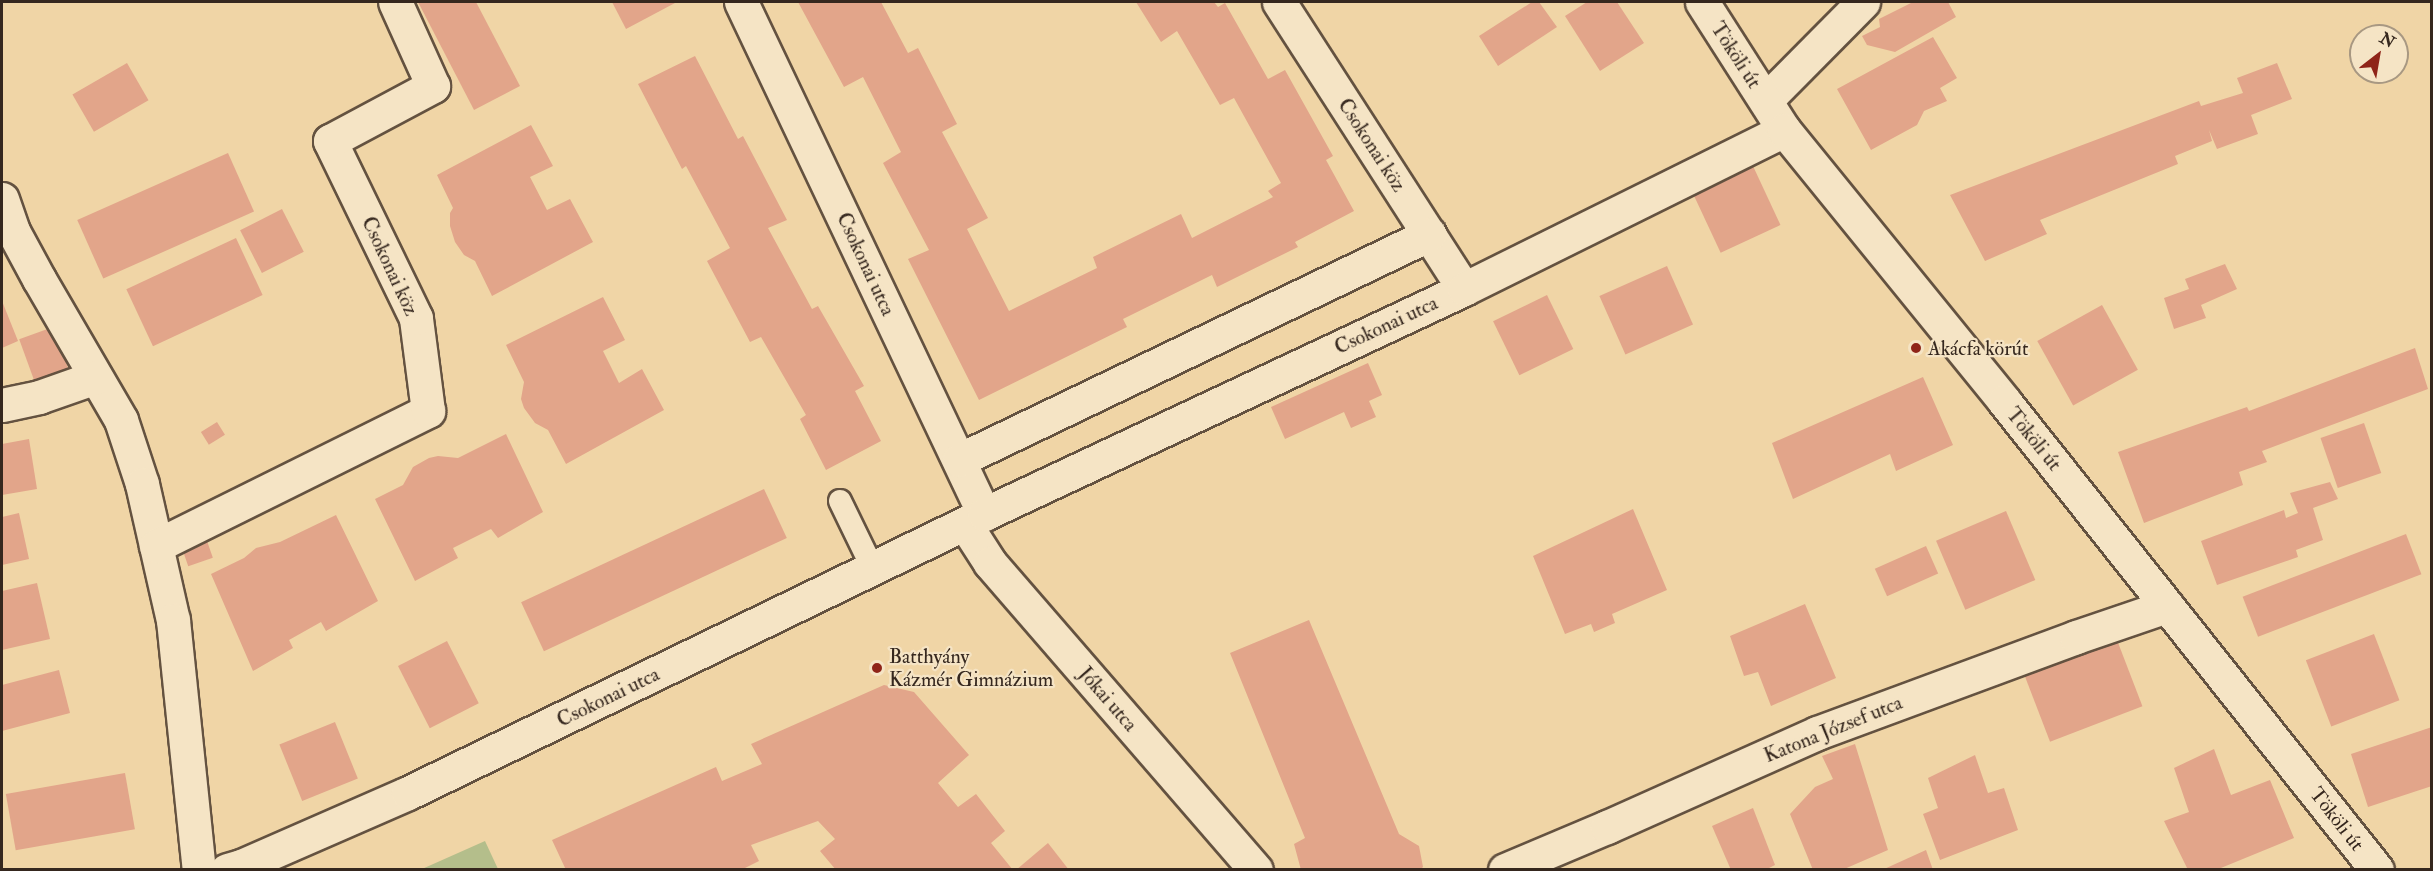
<!DOCTYPE html>
<html>
<head>
<meta charset="utf-8">
<style>
  body { margin:0 }
  #map { position:relative; width:2433px; height:871px; overflow:hidden; background:#f0d5a6; font-family:"IM FELL Double Pica",serif }
  div>[style] { position:absolute }
  [style*='--x'] { left:calc(var(--x)*1px); top:calc(var(--y)*1px); width:calc(var(--w)*1px); rotate:calc(var(--a)*1deg) }
  .green>* { inset:0; background:#b4be8b }
  .building>* { inset:0; background:#e2a58a; transform-origin:0 0 }
  .roads { filter:drop-shadow(2px 0 #645240) drop-shadow(-2px 0 #645240) drop-shadow(0 2px #645240) drop-shadow(0 -2px #645240) }
  .lane>* { height:22px; margin:-11px; padding:0 11px; transform-origin:11px; border-radius:11px; background:#f5e4c5 }
  .street>* { height:33px; margin:-16.5px; padding:0 16.5px; transform-origin:16.5px; border-radius:16.5px; background:#f5e4c5 }
  .secondary>* { height:33px; margin:-16.5px; padding:0 16.5px; transform-origin:16.5px; border-radius:16.5px; background:#f5e4c5 }
  .dots>* { width:16px; height:16px; translate:-50% -50%; box-sizing:border-box; border:3px solid #f5e4c5; border-radius:50% }
  span { translate:-50% -50%; white-space:nowrap; text-align:center; line-height:1.15; -webkit-text-stroke:4.5px #f5e4c5; paint-order:stroke }
  .street-label { font-size:20px; color:#35271e }
  .poi-label { font-size:20px; color:#35271e }
  .left { translate:0 -50%; text-align:left }
  .frame { position:absolute; inset:0; border:3px solid #35271e; pointer-events:none }
  .north { position:absolute; left:2349px; top:24px; width:60px; height:60px; box-sizing:border-box; background:#f5e4c5; border:2px solid #a89882; border-radius:50%; rotate:31deg; font-size:16px; font-weight:700; line-height:24px; text-align:center; color:#35271e }
  .north::after { content:''; display:block; margin:auto; width:21px; height:27px; background:#8f2418; clip-path:polygon(50% 0,100% 100%,50% 72%,0 100%) }
</style>
</head>
<body>
<div id="map">
  <div class="green">
    <div style="clip-path:polygon(485px 841px,498px 869px,422px 869px)"></div>
  </div>
  <div class="building">
    <div style="clip-path:polygon(418px 2px,476px 2px,520px 86px,474px 110px)"></div>
    <div style="clip-path:polygon(612px 2px,674px 2px,675px 3px,626px 29px)"></div>
    <div style="clip-path:polygon(798px 2px,881px 2px,908px 53px,918px 48px,957px 124px,942px 132px,988px 218px,967px 229px,1009px 311px,1097px 268px,1093px 257px,1181px 214px,1192px 238px,1273px 197px,1268px 191px,1281px 183px,1234px 98px,1220px 105px,1177px 31px,1161px 42px,1136px 2px,1214px 2px,1218px 7px,1225px 3px,1268px 79px,1285px 70px,1333px 156px,1326px 160px,1354px 211px,1295px 242px,1298px 247px,1217px 287px,1212px 275px,1123px 319px,1127px 327px,979px 400px,908px 259px,929px 250px,883px 163px,901px 152px,863px 77px,844px 87px)"></div>
    <div style="clip-path:polygon(1532px 2px,1539px 2px,1557px 27px,1498px 66px,1479px 36px)"></div>
    <div style="clip-path:polygon(1587px 2px,1617px 2px,1644px 43px,1600px 71px,1565px 16px)"></div>
    <div style="clip-path:polygon(1913px 2px,1948px 2px,1956px 17px,1895px 52px,1867px 45px,1862px 36px,1880px 27px,1879px 19px)"></div>
    <div style="clip-path:polygon(1933px 37px,1957px 78px,1940px 88px,1947px 101px,1924px 111px,1917px 125px,1871px 150px,1837px 89px)"></div>
    <div style="clip-path:polygon(695px 56px,738px 139px,743px 136px,787px 220px,768px 228px,812px 309px,818px 306px,864px 386px,855px 391px,881px 441px,826px 470px,800px 419px,806px 415px,761px 337px,750px 342px,707px 261px,730px 248px,686px 166px,682px 169px,638px 84px)"></div>
    <div style="left:127px;top:63px;width:43px;height:63px;rotate:60deg"></div>
    <div style="clip-path:polygon(2277px 63px,2292px 99px,2251px 115px,2258px 134px,2217px 149px,2209px 130px,2212px 141px,2175px 156px,2178px 164px,2040px 220px,2047px 234px,1985px 261px,1950px 195px,2199px 101px,2201px 106px,2243px 93px,2237px 78px)"></div>
    <div style="clip-path:polygon(531px 125px,553px 166px,530px 177px,547px 210px,570px 199px,593px 242px,492px 296px,475px 261px,464px 255px,455px 242px,450px 226px,450px 213px,453px 208px,437px 175px)"></div>
    <div style="left:228px;top:153px;width:64px;height:165px;rotate:66deg"></div>
    <div style="left:1753px;top:166px;width:65px;height:66px;rotate:65deg"></div>
    <div style="left:282px;top:209px;width:48px;height:47px;rotate:63deg"></div>
    <div style="left:236px;top:238px;width:63px;height:121px;rotate:65deg"></div>
    <div style="clip-path:polygon(2225px 264px,2237px 289px,2201px 305px,2206px 318px,2174px 329px,2164px 298px,2189px 289px,2185px 279px)"></div>
    <div style="left:1667px;top:266px;width:64px;height:74px;rotate:66deg"></div>
    <div style="left:1547px;top:295px;width:60px;height:60px;rotate:64deg"></div>
    <div style="clip-path:polygon(603px 297px,625px 340px,603px 351px,619px 383px,642px 369px,664px 410px,566px 464px,548px 430px,535px 423px,524px 408px,521px 399px,524px 382px,506px 345px)"></div>
    <div style="clip-path:polygon(2px 301px,18px 341px,2px 348px)"></div>
    <div style="left:2102px;top:305px;width:74px;height:74px;rotate:61deg"></div>
    <div style="left:53px;top:327px;width:46px;height:36px;rotate:70deg"></div>
    <div style="clip-path:polygon(2415px 348px,2428px 389px,2262px 451px,2267px 462px,2239px 472px,2243px 485px,2144px 523px,2118px 452px,2247px 407px,2249px 411px)"></div>
    <div style="clip-path:polygon(1368px 363px,1382px 395px,1369px 401px,1376px 417px,1351px 428px,1344px 412px,1285px 439px,1271px 407px)"></div>
    <div style="clip-path:polygon(1923px 377px,1953px 445px,1896px 471px,1890px 454px,1793px 499px,1772px 443px)"></div>
    <div style="left:217px;top:422px;width:15px;height:19px;rotate:58deg"></div>
    <div style="left:2364px;top:423px;width:53px;height:46px;rotate:71deg"></div>
    <div style="clip-path:polygon(506px 434px,543px 512px,498px 538px,491px 529px,453px 548px,458px 558px,415px 581px,375px 499px,403px 485px,413px 467px,429px 458px,438px 456px,458px 458px)"></div>
    <div style="clip-path:polygon(29px 439px,37px 489px,2px 495px,2px 444px)"></div>
    <div style="clip-path:polygon(2330px 482px,2338px 499px,2313px 508px,2323px 540px,2296px 550px,2298px 557px,2217px 585px,2201px 541px,2284px 510px,2286px 518px,2298px 513px,2290px 493px)"></div>
    <div style="left:764px;top:489px;width:54px;height:268px;rotate:65deg"></div>
    <div style="clip-path:polygon(1633px 509px,1667px 590px,1612px 614px,1615px 623px,1594px 632px,1591px 624px,1565px 634px,1533px 556px)"></div>
    <div style="left:2006px;top:511px;width:75px;height:76px;rotate:67deg"></div>
    <div style="clip-path:polygon(19px 513px,29px 559px,2px 565px,2px 517px)"></div>
    <div style="clip-path:polygon(336px 515px,378px 601px,326px 631px,321px 622px,289px 640px,293px 648px,253px 671px,211px 574px,244px 558px,256px 548px,280px 542px)"></div>
    <div style="left:2406px;top:534px;width:43px;height:175px;rotate:69deg"></div>
    <div style="left:206px;top:538px;width:21px;height:26px;rotate:71deg"></div>
    <div style="left:1926px;top:546px;width:30px;height:56px;rotate:66deg"></div>
    <div style="clip-path:polygon(37px 583px,50px 639px,2px 650px,2px 591px)"></div>
    <div style="clip-path:polygon(1805px 604px,1836px 678px,1771px 706px,1758px 672px,1744px 676px,1730px 636px)"></div>
    <div style="clip-path:polygon(1309px 620px,1399px 834px,1419px 846px,1423px 867px,1420px 870px,1301px 870px,1294px 844px,1305px 838px,1230px 653px)"></div>
    <div style="left:2374px;top:634px;width:71px;height:73px;rotate:69deg"></div>
    <div style="left:2117px;top:640px;width:71px;height:99px;rotate:69deg"></div>
    <div style="left:447px;top:641px;width:70px;height:55px;rotate:63deg"></div>
    <div style="clip-path:polygon(59px 670px,70px 713px,2px 731px,2px 685px)"></div>
    <div style="clip-path:polygon(884px 685px,914px 692px,969px 755px,938px 783px,958px 807px,976px 794px,1005px 831px,991px 843px,1013px 870px,836px 870px,820px 851px,835px 839px,818px 821px,751px 845px,759px 861px,741px 870px,566px 870px,552px 840px,716px 767px,722px 781px,762px 764px,751px 744px)"></div>
    <div style="left:335px;top:722px;width:61px;height:60px;rotate:68deg"></div>
    <div style="clip-path:polygon(2432px 727px,2432px 786px,2368px 807px,2351px 754px)"></div>
    <div style="clip-path:polygon(1855px 744px,1888px 850px,1842px 870px,1813px 870px,1790px 814px,1815px 787px,1833px 779px,1822px 756px)"></div>
    <div style="clip-path:polygon(2214px 749px,2231px 795px,2270px 780px,2294px 838px,2216px 870px,2188px 870px,2164px 821px,2189px 812px,2174px 768px)"></div>
    <div style="clip-path:polygon(1975px 755px,1988px 793px,2004px 788px,2018px 830px,1940px 860px,1923px 814px,1938px 808px,1928px 778px)"></div>
    <div style="left:125px;top:773px;width:57px;height:121px;rotate:80deg"></div>
    <div style="clip-path:polygon(1753px 808px,1775px 865px,1765px 870px,1731px 870px,1712px 826px)"></div>
    <div style="clip-path:polygon(1048px 843px,1069px 870px,1016px 870px)"></div>
    <div style="clip-path:polygon(1926px 850px,1933px 870px,1882px 870px)"></div>
  </div>
  <div class="roads">
    <div class="lane">
      <div style="--x:840;--y:501;--w:76;--a:64.1"></div>
    </div>
    <div class="street">
      <div style="--x:741;--y:2;--w:567;--a:64.61"></div>
      <div style="--x:1279;--y:2;--w:341;--a:57.2"></div>
      <div style="--x:1766;--y:100;--w:138;--a:-45.3"></div>
      <div style="--x:2;--y:199;--w:34;--a:71"></div>
      <div style="--x:13;--y:231;--w:55;--a:61.6"></div>
      <div style="--x:39;--y:279;--w:163;--a:59.8"></div>
      <div style="--x:121;--y:420;--w:67;--a:71.8"></div>
      <div style="--x:142;--y:484;--w:139;--a:77.2"></div>
      <div style="--x:173;--y:620;--w:251;--a:84.1"></div>
      <div style="--x:2;--y:405;--w:38;--a:-12"></div>
      <div style="--x:39;--y:397;--w:60;--a:-19.3"></div>
      <div style="--x:959;--y:460;--w:522;--a:-25.63"></div>
      <div style="--x:965;--y:524;--w:46;--a:57.3"></div>
      <div style="--x:990;--y:563;--w:406;--a:49.1"></div>
      <div style="--x:156;--y:546;--w:304;--a:-26.4"></div>
      <div style="--x:428;--y:411;--w:94;--a:-97.4"></div>
      <div style="--x:416;--y:318;--w:197;--a:-115.9"></div>
      <div style="--x:330;--y:141;--w:117;--a:-28.1"></div>
      <div style="--x:433;--y:86;--w:92;--a:-114.3"></div>
      <div style="--x:227;--y:870;--w:15;--a:-16"></div>
      <div style="--x:241;--y:866;--w:182;--a:-23.6"></div>
      <div style="--x:408;--y:793;--w:640;--a:-25.84"></div>
      <div style="--x:984;--y:514;--w:530;--a:-25.11"></div>
      <div style="--x:1464;--y:289;--w:357;--a:-26.4"></div>
      <div style="--x:1505;--y:870;--w:111;--a:-22.9"></div>
      <div style="--x:1607;--y:827;--w:230;--a:-24.1"></div>
      <div style="--x:1817;--y:733;--w:276;--a:-20.3"></div>
      <div style="--x:2076;--y:637;--w:96;--a:-18.8"></div>
    </div>
    <div class="secondary">
      <div style="--x:1702;--y:2;--w:152;--a:57.4"></div>
      <div style="--x:1784;--y:130;--w:349;--a:50.9"></div>
      <div style="--x:2004;--y:401;--w:599;--a:51.5"></div>
    </div>
  </div>
  <div class="dots">
    <div style="left:1916px;top:348px;background:#8f2418"></div>
    <div style="left:877px;top:668px;background:#8f2418"></div>
  </div>
  <div class="street-label">
    <span style="left:1736px;top:55px;rotate:57deg">Tököli út</span>
    <span style="left:1372px;top:145px;rotate:57deg">Csokonai köz</span>
    <span style="left:866px;top:264px;rotate:65deg">Csokonai utca</span>
    <span style="left:390px;top:266px;rotate:65deg">Csokonai köz</span>
    <span style="left:1386px;top:325px;rotate:-25deg">Csokonai utca</span>
    <span style="left:2034px;top:439px;rotate:51deg">Tököli út</span>
    <span style="left:608px;top:697px;rotate:-26deg">Csokonai utca</span>
    <span style="left:1108px;top:699px;rotate:49deg">Jókai utca</span>
    <span style="left:1833px;top:729px;rotate:-22deg">Katona József utca</span>
    <span style="left:2337px;top:819px;rotate:52deg">Tököli út</span>
  </div>
  <div class="poi-label">
    <span class="left" style="left:1928px;top:348px">Akácfa körút</span>
    <span class="left" style="left:889px;top:668px">Batthyány<br>Kázmér Gimnázium</span>
  </div>
  <div class="frame"></div>
  <div class="north">N</div>
</div>
</body>
</html>
